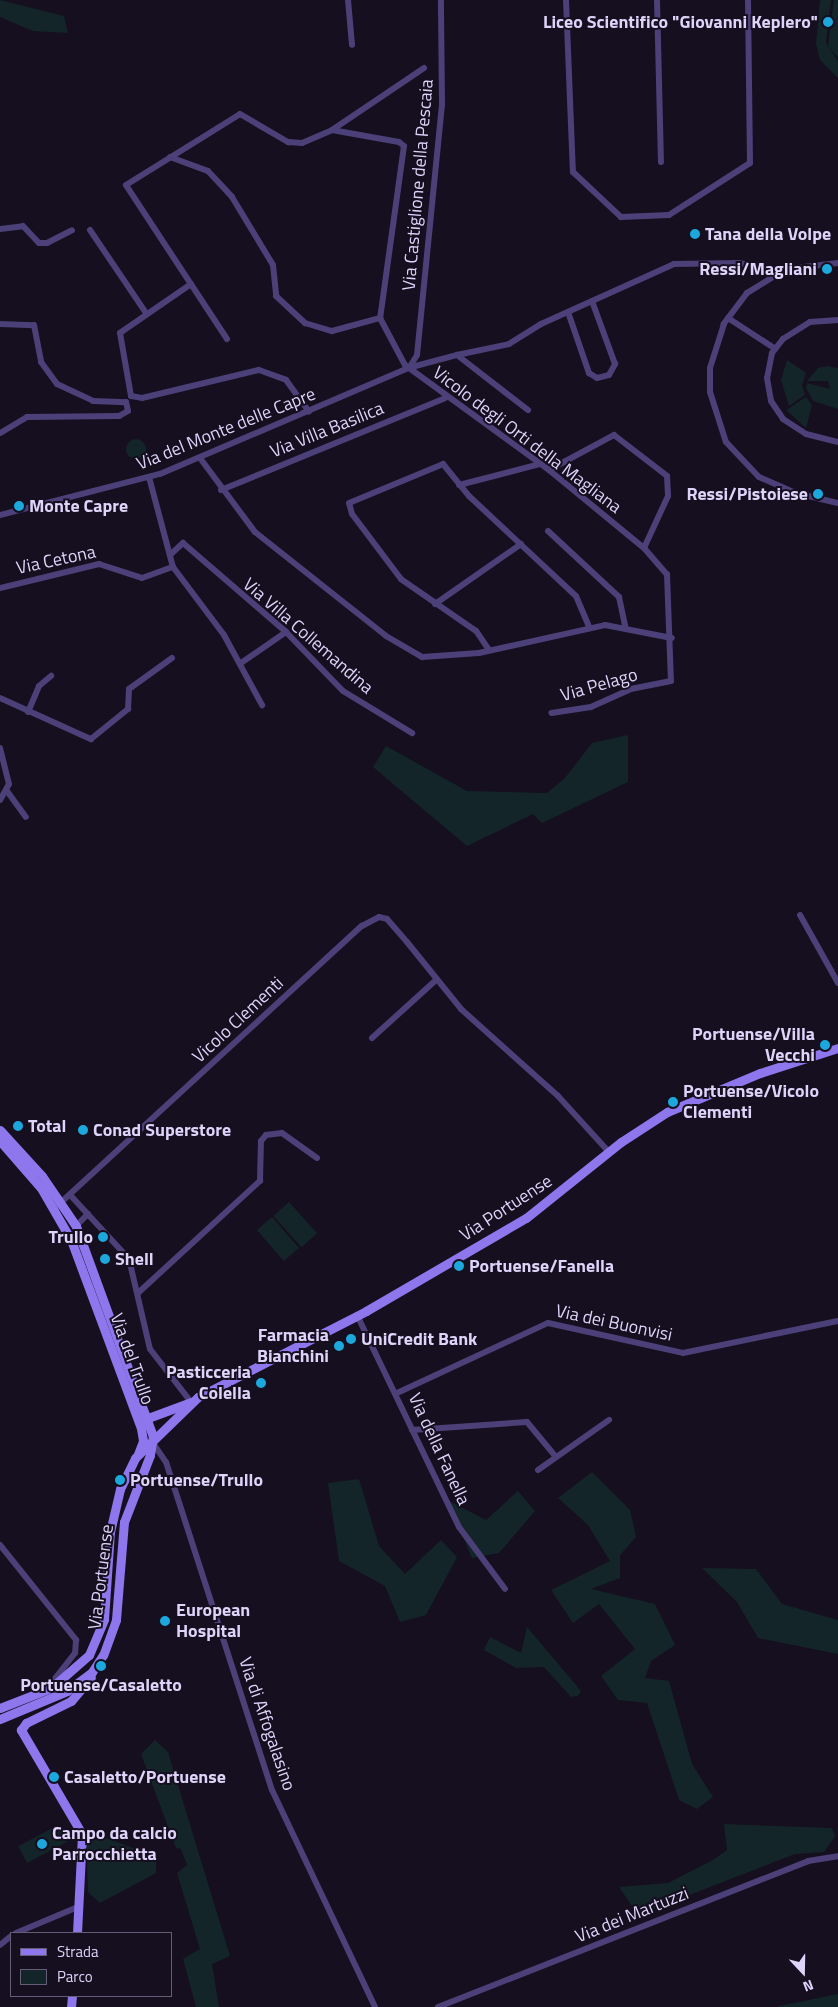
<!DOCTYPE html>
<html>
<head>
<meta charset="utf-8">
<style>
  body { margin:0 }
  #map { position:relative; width:838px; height:2007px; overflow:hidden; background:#150f1f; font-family:"Titillium Web",sans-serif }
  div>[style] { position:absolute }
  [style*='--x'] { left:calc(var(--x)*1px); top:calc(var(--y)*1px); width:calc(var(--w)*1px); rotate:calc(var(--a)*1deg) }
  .green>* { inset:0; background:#132528; transform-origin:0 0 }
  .round { border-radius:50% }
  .street>* { height:6px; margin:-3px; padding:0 3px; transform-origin:3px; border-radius:3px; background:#4c4078 }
  .secondary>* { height:9px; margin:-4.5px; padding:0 4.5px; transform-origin:4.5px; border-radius:4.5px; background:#8e76ed }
  .dots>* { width:14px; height:14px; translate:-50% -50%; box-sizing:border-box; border:2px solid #150f1f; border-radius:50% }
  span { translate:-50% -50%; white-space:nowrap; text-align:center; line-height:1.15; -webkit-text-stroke:4px #150f1f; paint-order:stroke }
  .poi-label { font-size:18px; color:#ded3f9; font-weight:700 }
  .right { translate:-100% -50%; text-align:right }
  .left { translate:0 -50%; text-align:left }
  .street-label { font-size:18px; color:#ded3f9 }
  .legend { position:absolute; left:10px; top:1932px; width:162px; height:65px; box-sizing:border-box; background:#150f1f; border:1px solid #655d76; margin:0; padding:6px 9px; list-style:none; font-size:15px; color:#ded3f9 }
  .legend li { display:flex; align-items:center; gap:10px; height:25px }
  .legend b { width:25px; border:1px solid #655d76 }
  .north { position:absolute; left:778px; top:1947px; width:50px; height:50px; -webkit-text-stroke:4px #150f1f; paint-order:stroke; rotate:159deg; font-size:14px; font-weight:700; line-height:20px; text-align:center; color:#ded3f9 }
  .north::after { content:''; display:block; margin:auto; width:18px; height:22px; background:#ded3f9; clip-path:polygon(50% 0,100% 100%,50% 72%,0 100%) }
</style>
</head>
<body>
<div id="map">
  <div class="green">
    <div style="clip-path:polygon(0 0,64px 16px,68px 33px,33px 31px,0 17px)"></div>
    <div style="clip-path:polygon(820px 0,831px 0,826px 43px,838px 61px,838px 78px,820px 60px,816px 44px)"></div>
    <div style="clip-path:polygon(834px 0,838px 0,838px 58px,828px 46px)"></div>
    <div style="clip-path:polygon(787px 360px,806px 373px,802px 385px,805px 395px,789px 406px,781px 380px)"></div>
    <div style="clip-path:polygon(827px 366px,838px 368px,838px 409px,813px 401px,806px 388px,807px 383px,830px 389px,828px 381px,807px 381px,818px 368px)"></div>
    <div style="clip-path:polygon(806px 397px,812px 405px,806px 428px,786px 410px)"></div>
    <div class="round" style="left:126px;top:439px;width:20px;height:20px"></div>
    <div style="clip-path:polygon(628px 735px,628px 782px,542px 823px,533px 814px,467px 846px,373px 767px,386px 746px,467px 791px,547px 793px,565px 778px,592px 743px)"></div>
    <div style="left:289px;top:1202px;width:42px;height:21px;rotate:48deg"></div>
    <div style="left:272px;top:1217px;width:41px;height:20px;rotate:49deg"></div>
    <div style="clip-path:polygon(592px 1472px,630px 1510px,636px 1537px,620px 1555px,620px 1578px,591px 1589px,655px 1604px,675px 1645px,651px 1661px,645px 1678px,669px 1681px,692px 1764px,713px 1797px,697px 1809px,679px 1800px,647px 1703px,618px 1700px,601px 1676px,635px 1649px,599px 1604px,573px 1623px,551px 1590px,610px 1561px,588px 1525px,558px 1498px)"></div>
    <div style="clip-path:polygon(359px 1479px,379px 1546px,405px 1574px,441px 1540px,457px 1557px,426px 1615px,400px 1622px,385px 1586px,339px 1561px,328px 1483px)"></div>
    <div style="clip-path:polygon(518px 1491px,535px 1511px,499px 1553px,472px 1558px,447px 1500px,486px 1520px)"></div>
    <div style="clip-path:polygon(702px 1568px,756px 1569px,782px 1604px,838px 1620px,838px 1654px,758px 1638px,737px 1602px)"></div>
    <div style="clip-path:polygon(527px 1627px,581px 1691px,578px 1696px,571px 1697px,544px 1667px,516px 1668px,484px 1650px,490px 1637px,521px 1653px)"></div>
    <div style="clip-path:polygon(155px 1740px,168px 1752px,230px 1956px,212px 1964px,219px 2007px,196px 2007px,183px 1959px,200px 1949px,177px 1873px,187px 1865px,181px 1849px,176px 1848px,141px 1754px)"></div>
    <div style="clip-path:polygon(724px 1824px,832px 1828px,835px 1836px,824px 1852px,795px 1854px,638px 1915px,619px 1887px,668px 1883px,713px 1860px,727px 1850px)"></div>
    <div style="left:58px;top:1825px;width:19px;height:45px;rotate:62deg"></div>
    <div style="clip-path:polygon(86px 1830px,156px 1857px,156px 1873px,100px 1903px,88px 1892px)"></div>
    <div style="clip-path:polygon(838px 1994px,838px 2007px,778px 2007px,779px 2006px)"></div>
  </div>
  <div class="street">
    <div style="--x:348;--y:0;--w:45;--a:84.9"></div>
    <div style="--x:566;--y:0;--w:172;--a:87.7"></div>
    <div style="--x:573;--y:172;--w:66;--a:43.2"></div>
    <div style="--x:621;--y:217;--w:48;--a:-2.4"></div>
    <div style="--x:669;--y:215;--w:96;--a:-32.7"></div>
    <div style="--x:750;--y:163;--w:163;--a:-90.7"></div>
    <div style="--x:657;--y:0;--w:162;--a:88.6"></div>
    <div style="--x:332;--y:130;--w:68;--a:10.2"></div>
    <div style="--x:399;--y:142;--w:6;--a:39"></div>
    <div style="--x:404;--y:146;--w:174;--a:97.9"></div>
    <div style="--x:380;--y:318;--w:53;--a:62"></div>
    <div style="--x:405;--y:365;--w:178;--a:36.1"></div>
    <div style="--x:549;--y:470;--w:123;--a:39.4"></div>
    <div style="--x:644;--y:548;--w:35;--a:49"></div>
    <div style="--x:667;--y:574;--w:107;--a:87.9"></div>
    <div style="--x:671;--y:681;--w:41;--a:168.7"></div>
    <div style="--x:631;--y:689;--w:44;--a:155.8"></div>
    <div style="--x:591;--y:707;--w:40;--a:171.5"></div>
    <div style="--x:170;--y:157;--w:40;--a:20.2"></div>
    <div style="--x:208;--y:171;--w:35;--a:47"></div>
    <div style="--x:232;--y:197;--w:79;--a:58.9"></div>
    <div style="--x:273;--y:265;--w:31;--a:84"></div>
    <div style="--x:276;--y:296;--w:40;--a:43"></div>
    <div style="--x:305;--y:323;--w:28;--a:17"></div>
    <div style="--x:332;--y:331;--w:50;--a:-15.2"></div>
    <div style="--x:0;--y:229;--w:23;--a:-7"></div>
    <div style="--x:23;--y:226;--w:23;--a:47"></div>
    <div style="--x:39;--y:243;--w:8;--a:0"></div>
    <div style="--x:47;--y:243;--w:28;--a:-27"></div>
    <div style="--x:90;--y:230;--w:100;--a:56"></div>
    <div style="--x:838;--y:263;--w:52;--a:173.4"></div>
    <div style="--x:786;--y:269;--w:46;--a:148.4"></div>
    <div style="--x:747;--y:293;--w:39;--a:127"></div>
    <div style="--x:724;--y:324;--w:46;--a:107.7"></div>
    <div style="--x:710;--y:368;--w:24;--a:90"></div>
    <div style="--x:710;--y:392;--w:52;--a:72.3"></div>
    <div style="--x:726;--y:442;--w:48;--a:46.7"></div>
    <div style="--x:759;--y:477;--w:40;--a:23.4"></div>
    <div style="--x:796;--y:493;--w:43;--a:13.4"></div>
    <div style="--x:191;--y:284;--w:86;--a:145.4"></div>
    <div style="--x:120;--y:333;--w:64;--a:80.1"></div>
    <div style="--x:131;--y:396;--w:11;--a:10"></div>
    <div style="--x:142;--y:398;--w:120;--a:-13.5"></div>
    <div style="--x:259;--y:370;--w:29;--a:20"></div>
    <div style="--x:286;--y:380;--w:39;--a:54"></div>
    <div style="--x:568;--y:312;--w:65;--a:71"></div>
    <div style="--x:589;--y:373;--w:9;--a:32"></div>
    <div style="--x:597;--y:378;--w:12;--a:-14"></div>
    <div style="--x:609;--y:375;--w:13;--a:-61"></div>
    <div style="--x:615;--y:364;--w:67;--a:-110.1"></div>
    <div style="--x:728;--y:318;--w:55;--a:33.1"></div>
    <div style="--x:838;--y:320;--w:28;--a:176"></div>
    <div style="--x:810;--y:322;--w:32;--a:148"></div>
    <div style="--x:783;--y:339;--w:18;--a:128"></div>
    <div style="--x:772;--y:353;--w:25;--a:101"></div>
    <div style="--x:767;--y:378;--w:23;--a:80"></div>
    <div style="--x:771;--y:401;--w:22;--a:56"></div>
    <div style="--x:783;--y:419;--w:27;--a:33"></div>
    <div style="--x:806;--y:434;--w:33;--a:14"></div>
    <div style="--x:0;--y:324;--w:34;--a:2"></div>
    <div style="--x:34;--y:325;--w:38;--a:79"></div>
    <div style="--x:41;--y:362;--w:27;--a:54"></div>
    <div style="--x:57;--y:384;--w:40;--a:25"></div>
    <div style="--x:93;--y:401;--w:33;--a:2"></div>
    <div style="--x:126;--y:402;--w:9;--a:77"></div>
    <div style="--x:128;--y:411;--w:10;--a:151"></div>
    <div style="--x:119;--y:416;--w:92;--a:179.4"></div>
    <div style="--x:27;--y:417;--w:31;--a:149"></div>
    <div style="--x:227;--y:339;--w:184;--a:-123.3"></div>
    <div style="--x:126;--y:185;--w:134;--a:-31.9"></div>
    <div style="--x:240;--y:114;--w:56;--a:30.3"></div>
    <div style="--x:288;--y:142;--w:14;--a:4"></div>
    <div style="--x:302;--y:143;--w:33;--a:-23"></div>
    <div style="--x:332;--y:130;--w:111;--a:-34"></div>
    <div style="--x:457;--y:355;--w:53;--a:-11.9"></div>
    <div style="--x:509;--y:344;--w:38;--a:-32"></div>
    <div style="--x:541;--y:324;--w:146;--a:-24.3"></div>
    <div style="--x:674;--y:264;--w:64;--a:-0.9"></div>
    <div style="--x:738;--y:263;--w:22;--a:8"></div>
    <div style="--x:760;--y:266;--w:14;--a:45"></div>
    <div style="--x:409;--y:368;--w:15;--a:-58"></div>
    <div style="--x:417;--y:355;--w:252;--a:-84.3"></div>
    <div style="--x:442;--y:104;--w:104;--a:-90.6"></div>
    <div style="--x:200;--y:458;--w:92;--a:53.4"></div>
    <div style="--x:255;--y:532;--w:167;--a:38.4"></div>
    <div style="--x:386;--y:636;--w:42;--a:30.3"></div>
    <div style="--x:422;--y:657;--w:57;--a:-4"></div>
    <div style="--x:479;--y:653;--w:129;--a:-12.5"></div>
    <div style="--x:605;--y:625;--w:68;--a:11"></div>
    <div style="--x:549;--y:470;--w:74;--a:-28.3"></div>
    <div style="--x:614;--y:435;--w:67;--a:37.7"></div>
    <div style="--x:667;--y:476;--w:20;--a:87"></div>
    <div style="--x:668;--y:496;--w:57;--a:114.8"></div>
    <div style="--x:149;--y:477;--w:93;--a:75.1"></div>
    <div style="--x:173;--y:567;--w:85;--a:53.1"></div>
    <div style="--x:224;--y:635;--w:80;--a:61.5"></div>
    <div style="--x:459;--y:485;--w:84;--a:-14.5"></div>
    <div style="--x:221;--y:490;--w:242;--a:-22.3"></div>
    <div style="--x:0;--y:515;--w:165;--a:-14.4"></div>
    <div style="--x:160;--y:474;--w:270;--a:-23.1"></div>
    <div style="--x:408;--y:368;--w:51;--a:-14.9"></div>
    <div style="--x:457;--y:355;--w:90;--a:37.8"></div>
    <div style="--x:548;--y:531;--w:97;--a:42.9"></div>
    <div style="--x:619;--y:597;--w:30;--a:78"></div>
    <div style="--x:170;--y:555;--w:18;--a:-43"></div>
    <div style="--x:183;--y:543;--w:136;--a:40.8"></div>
    <div style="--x:286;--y:632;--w:82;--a:46"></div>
    <div style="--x:343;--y:691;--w:81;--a:31.3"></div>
    <div style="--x:0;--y:588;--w:102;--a:-13.6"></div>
    <div style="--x:99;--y:564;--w:45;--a:18"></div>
    <div style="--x:142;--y:578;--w:33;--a:-20"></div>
    <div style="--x:435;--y:604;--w:105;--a:-34.9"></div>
    <div style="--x:489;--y:650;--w:23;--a:-124"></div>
    <div style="--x:476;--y:631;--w:91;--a:-145.3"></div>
    <div style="--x:401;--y:579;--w:81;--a:-127"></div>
    <div style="--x:352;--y:514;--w:11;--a:-105"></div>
    <div style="--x:349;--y:503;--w:102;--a:-22.5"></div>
    <div style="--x:443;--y:464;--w:41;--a:50.9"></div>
    <div style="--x:469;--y:496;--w:146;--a:43.1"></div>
    <div style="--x:576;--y:596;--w:34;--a:67"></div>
    <div style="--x:241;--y:663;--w:55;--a:-34.6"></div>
    <div style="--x:0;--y:698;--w:100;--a:24.3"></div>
    <div style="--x:91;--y:739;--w:48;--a:-39"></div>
    <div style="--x:128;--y:709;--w:20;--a:-87"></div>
    <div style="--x:129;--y:689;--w:53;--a:-35.8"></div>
    <div style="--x:28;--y:712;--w:28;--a:-67"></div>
    <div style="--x:39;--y:686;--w:16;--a:-40"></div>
    <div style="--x:0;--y:748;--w:37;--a:76"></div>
    <div style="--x:9;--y:784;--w:18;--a:119"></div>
    <div style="--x:7;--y:791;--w:32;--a:54"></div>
    <div style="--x:800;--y:915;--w:78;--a:60.8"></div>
    <div style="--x:372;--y:1038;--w:86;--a:-42.2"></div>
    <div style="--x:72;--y:1197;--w:84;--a:47.4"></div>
    <div style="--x:129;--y:1259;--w:92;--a:76.9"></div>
    <div style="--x:150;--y:1349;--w:67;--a:52.3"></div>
    <div style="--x:57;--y:1206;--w:414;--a:-42.6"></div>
    <div style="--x:362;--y:926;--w:19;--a:-28"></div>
    <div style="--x:379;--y:917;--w:8;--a:14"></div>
    <div style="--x:387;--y:919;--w:30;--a:49"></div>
    <div style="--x:407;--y:942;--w:86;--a:51.1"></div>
    <div style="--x:461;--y:1009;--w:130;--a:41.9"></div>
    <div style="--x:558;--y:1096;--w:74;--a:47.7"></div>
    <div style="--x:76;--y:1226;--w:17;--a:-45"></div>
    <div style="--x:138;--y:1293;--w:166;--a:-42.6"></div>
    <div style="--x:260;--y:1181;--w:40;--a:-88.6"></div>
    <div style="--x:261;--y:1141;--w:8;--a:-50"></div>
    <div style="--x:266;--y:1135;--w:16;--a:-7"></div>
    <div style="--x:282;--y:1133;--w:43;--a:35.5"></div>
    <div style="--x:357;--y:1315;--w:235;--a:64.3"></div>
    <div style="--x:459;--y:1527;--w:77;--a:53.4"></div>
    <div style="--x:397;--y:1393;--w:166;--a:-24.9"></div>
    <div style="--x:548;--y:1323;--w:138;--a:12.5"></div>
    <div style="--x:683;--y:1353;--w:158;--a:-11.7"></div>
    <div style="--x:412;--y:1430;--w:115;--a:-4"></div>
    <div style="--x:527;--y:1422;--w:45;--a:50.4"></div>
    <div style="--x:153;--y:1443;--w:23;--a:56"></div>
    <div style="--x:166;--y:1462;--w:345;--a:72.1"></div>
    <div style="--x:272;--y:1790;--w:240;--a:64.6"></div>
    <div style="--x:538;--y:1470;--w:87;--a:-35.2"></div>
    <div style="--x:0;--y:1545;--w:122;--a:51.3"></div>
    <div style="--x:76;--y:1640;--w:13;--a:94"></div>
    <div style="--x:75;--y:1653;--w:36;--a:128"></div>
    <div style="--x:16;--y:1933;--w:69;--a:-22.9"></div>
    <div style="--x:0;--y:1945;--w:14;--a:-39"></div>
    <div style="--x:438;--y:2007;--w:398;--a:-21.5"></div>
    <div style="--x:808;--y:1861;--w:30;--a:-9"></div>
  </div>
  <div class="secondary">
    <div style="--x:0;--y:1130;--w:62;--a:47.6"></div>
    <div style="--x:42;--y:1176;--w:60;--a:55.8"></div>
    <div style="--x:76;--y:1226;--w:224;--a:69.9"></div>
    <div style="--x:153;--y:1436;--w:19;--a:99"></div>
    <div style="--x:150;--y:1455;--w:72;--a:111.2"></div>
    <div style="--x:124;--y:1522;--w:98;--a:94.7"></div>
    <div style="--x:116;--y:1620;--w:37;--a:110"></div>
    <div style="--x:103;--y:1655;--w:20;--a:123"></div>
    <div style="--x:92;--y:1672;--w:31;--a:143"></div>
    <div style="--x:67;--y:1691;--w:73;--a:157.3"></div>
    <div style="--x:0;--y:1141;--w:62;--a:48.9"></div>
    <div style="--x:41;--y:1188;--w:60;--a:60"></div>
    <div style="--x:71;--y:1240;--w:201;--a:69.6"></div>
    <div style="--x:141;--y:1428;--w:13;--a:81"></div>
    <div style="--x:143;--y:1441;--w:14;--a:111"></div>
    <div style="--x:148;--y:1418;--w:46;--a:-20.4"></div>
    <div style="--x:0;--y:1708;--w:55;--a:-21.4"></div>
    <div style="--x:51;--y:1688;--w:50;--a:-41"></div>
    <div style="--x:89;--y:1655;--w:39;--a:-67"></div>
    <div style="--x:104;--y:1619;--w:87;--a:-86.1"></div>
    <div style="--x:110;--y:1532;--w:44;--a:-76.9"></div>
    <div style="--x:120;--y:1489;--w:34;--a:-64"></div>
    <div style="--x:135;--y:1458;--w:88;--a:-44.1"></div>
    <div style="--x:198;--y:1397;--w:189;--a:-27.1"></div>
    <div style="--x:366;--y:1311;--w:185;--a:-30.2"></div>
    <div style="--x:526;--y:1218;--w:122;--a:-38.7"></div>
    <div style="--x:621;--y:1142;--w:55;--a:-33.1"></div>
    <div style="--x:667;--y:1112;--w:101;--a:-22.8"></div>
    <div style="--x:760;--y:1073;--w:82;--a:-17.8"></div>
    <div style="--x:77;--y:1933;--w:99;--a:-87.1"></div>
    <div style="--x:82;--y:1834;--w:121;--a:-120.4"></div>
    <div style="--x:21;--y:1730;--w:9;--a:-54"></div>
    <div style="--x:26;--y:1723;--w:50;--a:-26.1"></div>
    <div style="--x:71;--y:1701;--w:31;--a:-50"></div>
    <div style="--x:71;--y:2007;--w:11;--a:-85"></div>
  </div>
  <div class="dots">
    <div style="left:828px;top:22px;background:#1ca8dc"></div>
    <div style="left:695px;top:234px;background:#1ca8dc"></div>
    <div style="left:827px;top:269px;background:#1ca8dc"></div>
    <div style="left:818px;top:494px;background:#1ca8dc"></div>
    <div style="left:19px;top:506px;background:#1ca8dc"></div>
    <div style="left:825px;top:1045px;background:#1ca8dc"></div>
    <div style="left:673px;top:1102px;background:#1ca8dc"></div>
    <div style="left:18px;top:1126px;background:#1ca8dc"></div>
    <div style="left:83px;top:1130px;background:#1ca8dc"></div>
    <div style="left:103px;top:1237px;background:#1ca8dc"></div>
    <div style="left:105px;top:1259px;background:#1ca8dc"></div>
    <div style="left:459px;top:1266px;background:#1ca8dc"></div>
    <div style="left:351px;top:1339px;background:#1ca8dc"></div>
    <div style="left:339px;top:1346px;background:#1ca8dc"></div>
    <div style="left:261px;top:1383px;background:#1ca8dc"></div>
    <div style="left:120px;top:1480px;background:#1ca8dc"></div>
    <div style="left:165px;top:1621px;background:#1ca8dc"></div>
    <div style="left:101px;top:1666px;background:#1ca8dc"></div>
    <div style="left:54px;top:1777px;background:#1ca8dc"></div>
    <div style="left:42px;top:1844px;background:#1ca8dc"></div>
  </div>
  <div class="poi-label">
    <span class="right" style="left:818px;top:22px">Liceo Scientifico "Giovanni Keplero"</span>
    <span class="left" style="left:705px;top:234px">Tana della Volpe</span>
    <span class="right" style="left:817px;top:269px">Ressi/Magliani</span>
    <span class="right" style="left:808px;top:494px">Ressi/Pistoiese</span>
    <span class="left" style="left:29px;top:506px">Monte Capre</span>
    <span class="right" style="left:815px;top:1045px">Portuense/Villa<br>Vecchi</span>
    <span class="left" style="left:683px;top:1102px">Portuense/Vicolo<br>Clementi</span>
    <span class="left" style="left:28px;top:1126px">Total</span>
    <span class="left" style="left:93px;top:1130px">Conad Superstore</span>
    <span class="right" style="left:93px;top:1237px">Trullo</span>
    <span class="left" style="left:115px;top:1259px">Shell</span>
    <span class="left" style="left:469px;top:1266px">Portuense/Fanella</span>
    <span class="right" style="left:329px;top:1346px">Farmacia<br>Bianchini</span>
    <span class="left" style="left:361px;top:1339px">UniCredit Bank</span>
    <span class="right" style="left:251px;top:1383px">Pasticceria<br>Colella</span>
    <span class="left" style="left:130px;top:1480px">Portuense/Trullo</span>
    <span class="left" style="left:176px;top:1621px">European<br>Hospital</span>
    <span style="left:101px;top:1685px">Portuense/Casaletto</span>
    <span class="left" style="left:64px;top:1777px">Casaletto/Portuense</span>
    <span class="left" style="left:52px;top:1844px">Campo da calcio<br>Parrocchietta</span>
  </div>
  <div class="street-label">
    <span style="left:418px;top:185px;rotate:-85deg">Via Castiglione della Pescaia</span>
    <span style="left:226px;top:429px;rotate:-22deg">Via del Monte delle Capre</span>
    <span style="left:327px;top:430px;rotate:-22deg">Via Villa Basilica</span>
    <span style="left:527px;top:440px;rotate:37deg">Vicolo degli Orti della Magliana</span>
    <span style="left:56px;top:560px;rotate:-12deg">Via Cetona</span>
    <span style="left:308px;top:636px;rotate:41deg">Via Villa Collemandina</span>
    <span style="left:599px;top:685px;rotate:-16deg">Via Pelago</span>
    <span style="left:238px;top:1020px;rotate:-43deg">Vicolo Clementi</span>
    <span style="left:506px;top:1208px;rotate:-33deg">Via Portuense</span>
    <span style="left:614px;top:1323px;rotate:12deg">Via dei Buonvisi</span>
    <span style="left:132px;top:1359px;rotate:70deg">Via del Trullo</span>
    <span style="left:439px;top:1449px;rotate:65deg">Via della Fanella</span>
    <span style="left:101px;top:1577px;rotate:-83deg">Via Portuense</span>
    <span style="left:267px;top:1724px;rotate:71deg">Via di Affogalasino</span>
    <span style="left:632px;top:1915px;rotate:-22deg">Via dei Martuzzi</span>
  </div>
  <ul class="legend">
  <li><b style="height:6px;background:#8e76ed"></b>Strada</li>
  <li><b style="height:14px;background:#132528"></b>Parco</li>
  </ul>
  <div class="north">N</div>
</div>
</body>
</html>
